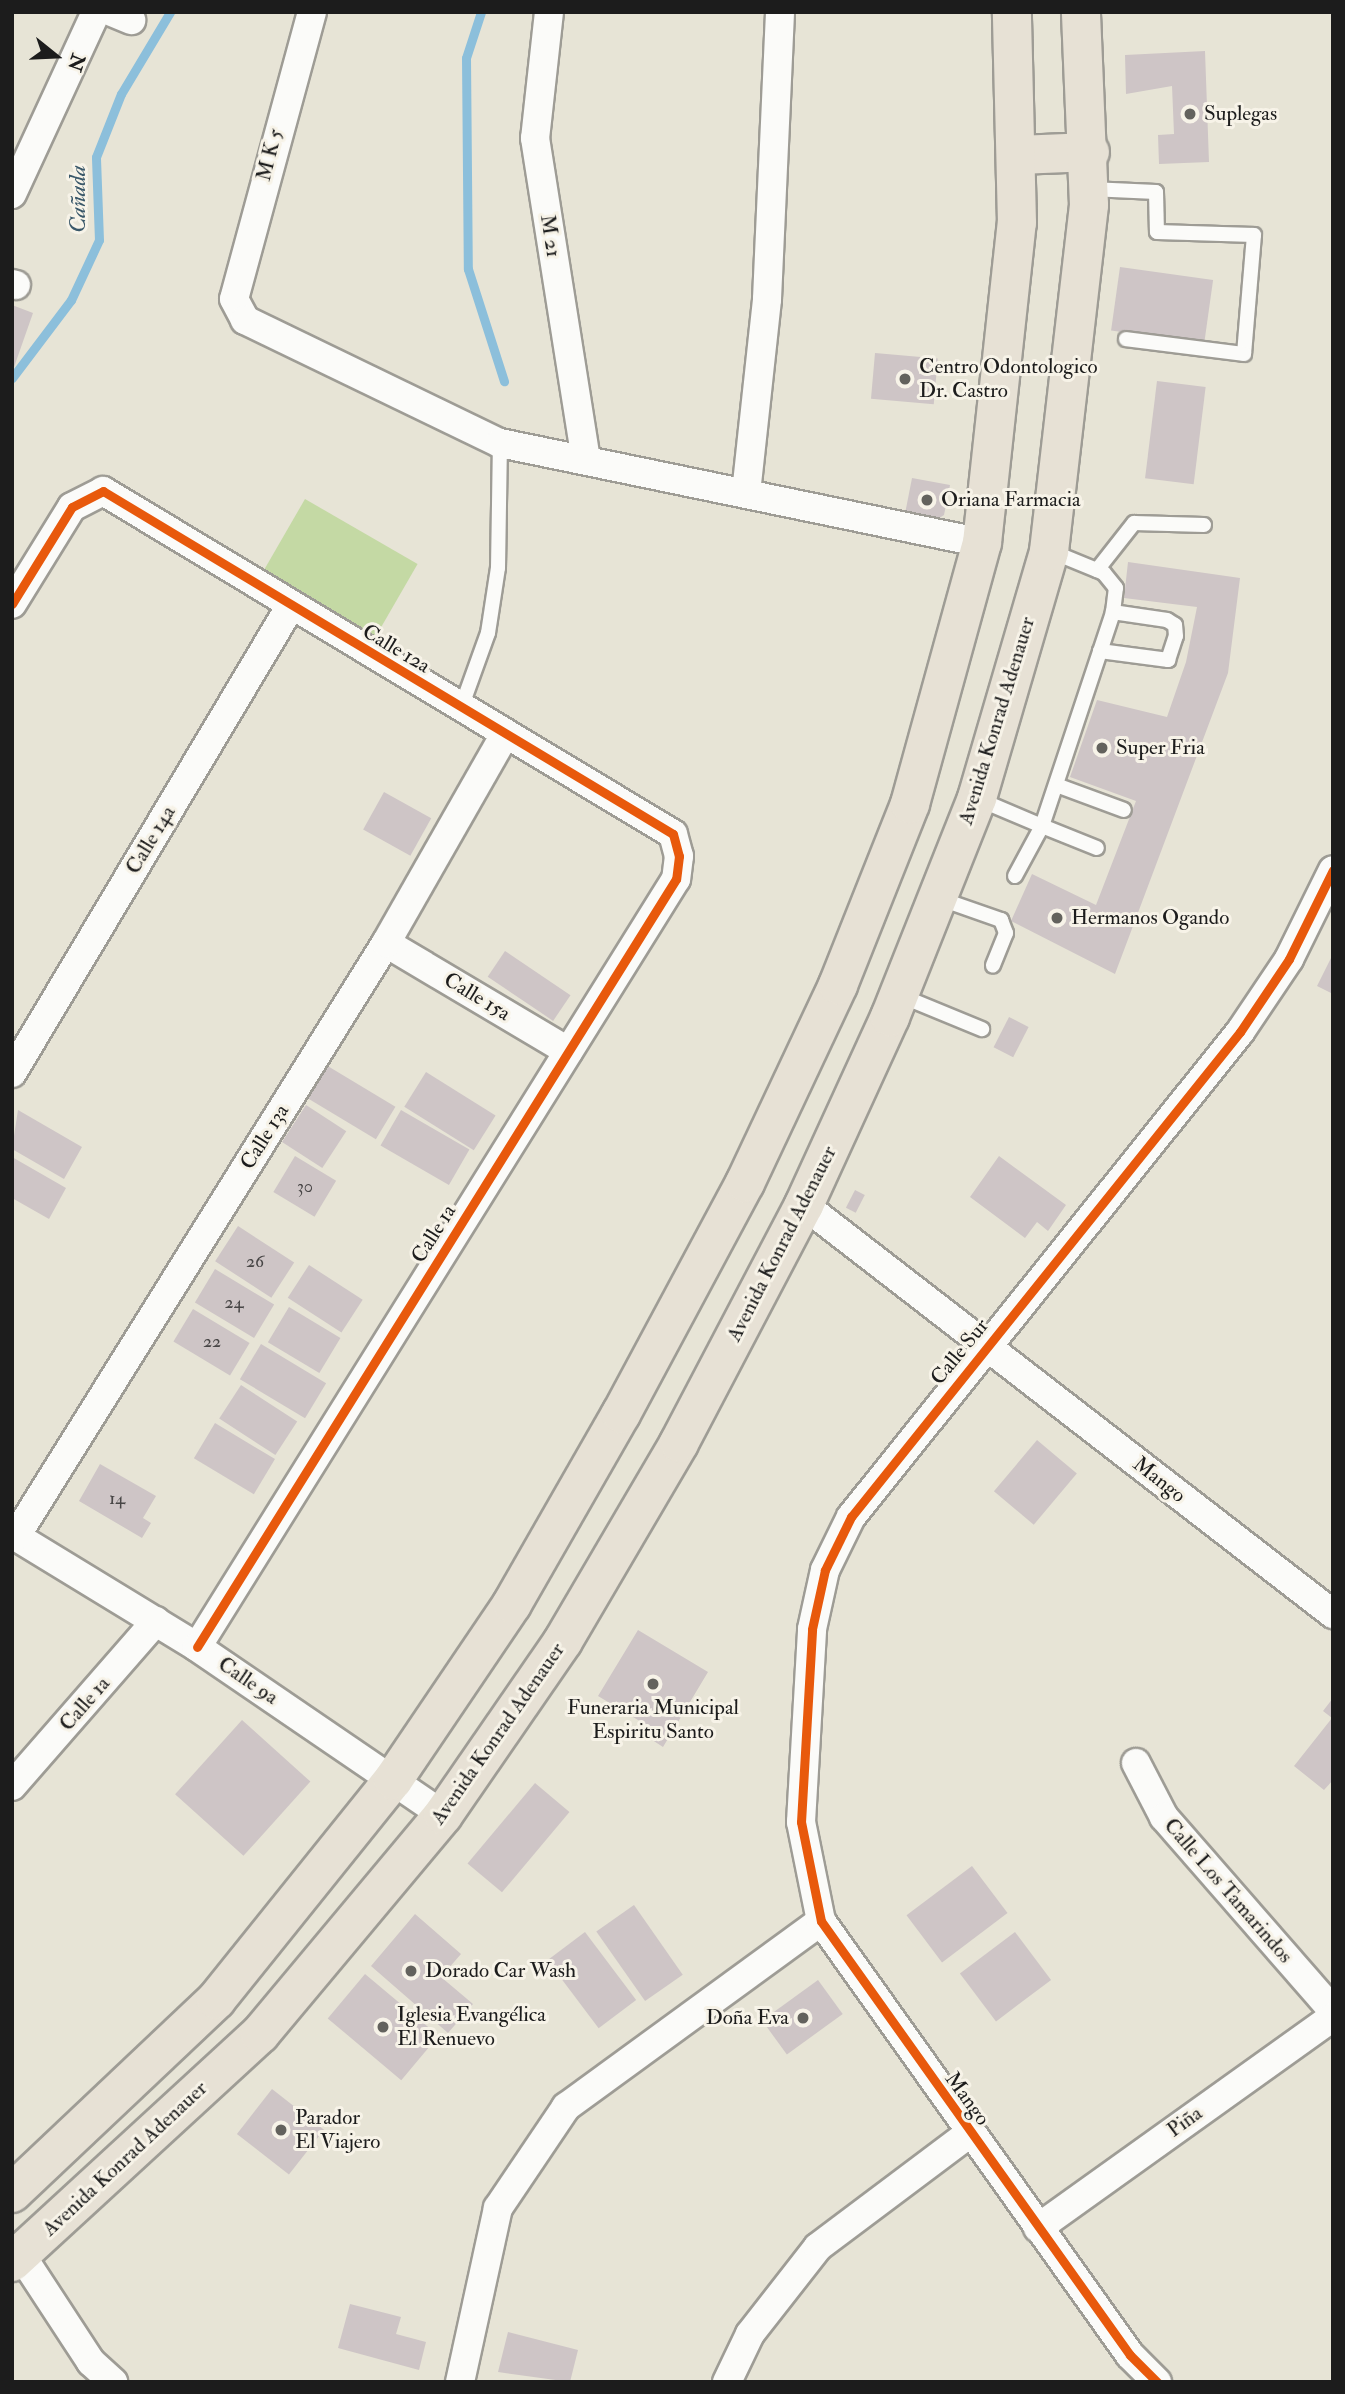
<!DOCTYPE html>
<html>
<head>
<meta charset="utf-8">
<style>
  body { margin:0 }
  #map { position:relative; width:1345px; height:2394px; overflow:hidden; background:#e7e4d6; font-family:"IM FELL Double Pica",serif }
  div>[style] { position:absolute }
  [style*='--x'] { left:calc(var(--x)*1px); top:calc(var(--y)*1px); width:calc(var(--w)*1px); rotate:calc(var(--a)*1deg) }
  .green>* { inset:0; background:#c4d9a4; transform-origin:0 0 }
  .stream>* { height:9px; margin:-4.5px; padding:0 4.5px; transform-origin:4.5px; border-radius:4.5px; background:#8cbfdb }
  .building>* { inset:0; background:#cec5c6; transform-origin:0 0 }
  .roads { filter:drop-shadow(2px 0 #9e9c95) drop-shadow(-2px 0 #9e9c95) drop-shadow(0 2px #9e9c95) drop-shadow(0 -2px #9e9c95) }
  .service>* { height:14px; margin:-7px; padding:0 7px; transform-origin:7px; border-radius:7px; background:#fbfbf9 }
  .minor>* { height:28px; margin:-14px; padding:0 14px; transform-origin:14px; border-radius:14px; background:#fbfbf9 }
  .primary>* { height:38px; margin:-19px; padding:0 19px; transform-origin:19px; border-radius:19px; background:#e7e1d5 }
  .cycleway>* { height:9px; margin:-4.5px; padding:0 4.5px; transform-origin:4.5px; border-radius:4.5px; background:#e8590c }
  .dots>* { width:19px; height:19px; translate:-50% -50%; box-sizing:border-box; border:4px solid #f7f3e8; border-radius:50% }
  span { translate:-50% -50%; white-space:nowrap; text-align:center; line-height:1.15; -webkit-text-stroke:6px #f7f3e8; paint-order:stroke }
  .number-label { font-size:18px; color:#484646 }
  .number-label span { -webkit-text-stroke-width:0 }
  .poi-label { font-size:21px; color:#1c1c1c }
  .left { translate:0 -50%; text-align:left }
  .right { translate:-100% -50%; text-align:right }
  .street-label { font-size:21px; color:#1c1c1c }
  .water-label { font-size:23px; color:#395769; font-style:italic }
  .frame { position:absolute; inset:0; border:14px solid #1c1c1c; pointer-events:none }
  .north { position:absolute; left:21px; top:21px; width:70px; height:70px; -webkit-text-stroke:5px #f7f3e8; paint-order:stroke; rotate:108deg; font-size:19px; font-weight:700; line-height:28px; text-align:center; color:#1c1c1c }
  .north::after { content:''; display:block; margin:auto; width:24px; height:32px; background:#1c1c1c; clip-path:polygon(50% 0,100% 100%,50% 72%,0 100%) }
</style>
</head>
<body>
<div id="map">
  <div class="green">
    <div style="left:305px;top:499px;width:130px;height:84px;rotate:30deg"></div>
  </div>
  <div class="stream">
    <div style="--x:481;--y:12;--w:48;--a:108.1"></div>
    <div style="--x:466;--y:58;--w:211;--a:89.5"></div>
    <div style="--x:468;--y:269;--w:118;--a:72.2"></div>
    <div style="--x:12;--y:378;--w:98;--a:-52.9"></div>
    <div style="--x:71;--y:300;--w:66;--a:-65"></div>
    <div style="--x:99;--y:240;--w:83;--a:-92.1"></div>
    <div style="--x:96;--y:157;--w:68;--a:-68.4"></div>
    <div style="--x:121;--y:94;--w:96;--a:-59.1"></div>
  </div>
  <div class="building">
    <div style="clip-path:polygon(1205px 51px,1209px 162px,1159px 164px,1158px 135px,1174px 134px,1172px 86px,1126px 94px,1125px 55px)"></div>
    <div style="left:1120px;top:267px;width:94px;height:64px;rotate:8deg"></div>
    <div style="clip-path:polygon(12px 305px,33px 313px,13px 370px,12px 370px)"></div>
    <div style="left:875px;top:353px;width:63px;height:46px;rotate:5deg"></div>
    <div style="left:1157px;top:381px;width:49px;height:98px;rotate:7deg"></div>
    <div style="clip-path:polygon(912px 478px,950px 485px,944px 515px,930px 524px,904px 519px)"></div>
    <div style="clip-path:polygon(1128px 562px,1240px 578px,1228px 673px,1115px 974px,1011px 921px,1032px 874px,1096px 905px,1136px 801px,1070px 777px,1097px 700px,1167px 717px,1186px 662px,1197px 607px,1124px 598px)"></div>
    <div style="left:384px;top:792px;width:54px;height:43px;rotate:29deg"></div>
    <div style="left:505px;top:951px;width:79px;height:31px;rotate:34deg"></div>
    <div style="clip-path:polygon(1333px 954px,1333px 994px,1317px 986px)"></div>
    <div style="left:1009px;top:1017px;width:22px;height:34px;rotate:27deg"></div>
    <div style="left:326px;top:1065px;width:81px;height:38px;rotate:31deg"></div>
    <div style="left:426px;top:1072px;width:82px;height:41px;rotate:32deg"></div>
    <div style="left:306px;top:1105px;width:48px;height:44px;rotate:33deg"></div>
    <div style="clip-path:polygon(18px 1110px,82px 1147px,64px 1179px,12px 1149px)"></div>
    <div style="left:401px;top:1110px;width:79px;height:41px;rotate:30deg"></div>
    <div style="left:295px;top:1156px;width:48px;height:42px;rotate:31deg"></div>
    <div style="clip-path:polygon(999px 1156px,1066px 1205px,1048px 1231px,1037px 1222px,1025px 1238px,970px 1197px)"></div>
    <div style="clip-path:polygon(12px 1157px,66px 1188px,49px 1219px,12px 1198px)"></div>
    <div style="left:855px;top:1190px;width:11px;height:20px;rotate:27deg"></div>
    <div style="left:238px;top:1226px;width:67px;height:42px;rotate:33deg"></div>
    <div style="left:309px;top:1265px;width:64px;height:39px;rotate:33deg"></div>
    <div style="left:215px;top:1269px;width:69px;height:39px;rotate:31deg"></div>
    <div style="left:289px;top:1307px;width:60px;height:41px;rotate:31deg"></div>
    <div style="left:193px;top:1309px;width:66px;height:38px;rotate:31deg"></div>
    <div style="left:261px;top:1344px;width:76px;height:41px;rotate:31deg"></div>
    <div style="left:241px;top:1385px;width:67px;height:40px;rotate:33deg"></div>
    <div style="left:215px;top:1423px;width:70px;height:41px;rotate:31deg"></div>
    <div style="left:1037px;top:1440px;width:52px;height:67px;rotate:40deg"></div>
    <div style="clip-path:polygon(100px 1464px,156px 1496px,143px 1518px,151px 1523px,142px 1538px,79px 1501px)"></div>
    <div style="clip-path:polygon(638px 1630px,708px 1672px,663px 1747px,643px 1734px,648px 1726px,598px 1696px)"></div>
    <div style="clip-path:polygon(1333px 1698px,1333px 1780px,1324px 1790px,1294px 1766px,1332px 1718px,1323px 1711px)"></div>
    <div style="left:242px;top:1720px;width:92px;height:100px;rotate:42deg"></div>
    <div style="left:535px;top:1783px;width:45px;height:105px;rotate:40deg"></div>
    <div style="left:972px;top:1866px;width:59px;height:82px;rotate:53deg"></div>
    <div style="left:634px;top:1905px;width:85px;height:46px;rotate:55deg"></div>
    <div style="clip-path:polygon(415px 1914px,461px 1954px,441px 1977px,473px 2004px,448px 2033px,371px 1966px)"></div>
    <div style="left:585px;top:1932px;width:85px;height:47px;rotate:53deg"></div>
    <div style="left:1015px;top:1932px;width:60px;height:69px;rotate:53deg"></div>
    <div style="left:365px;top:1974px;width:96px;height:58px;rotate:40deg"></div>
    <div style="left:818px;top:1980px;width:42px;height:69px;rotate:54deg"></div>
    <div style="left:272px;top:2089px;width:66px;height:57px;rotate:38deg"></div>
    <div style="clip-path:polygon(350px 2304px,401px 2317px,396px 2334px,426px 2342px,419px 2370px,338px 2348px)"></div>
    <div style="clip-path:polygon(508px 2332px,578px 2350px,570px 2382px,498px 2372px)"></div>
  </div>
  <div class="roads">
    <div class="service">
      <div style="--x:1090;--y:189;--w:66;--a:2.6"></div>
      <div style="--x:1156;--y:192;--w:40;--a:88.6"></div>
      <div style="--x:1157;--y:232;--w:97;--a:1.8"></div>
      <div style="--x:1254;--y:235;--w:119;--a:94.8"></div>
      <div style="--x:1244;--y:354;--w:119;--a:-172.8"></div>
      <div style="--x:1097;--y:570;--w:60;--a:-51.8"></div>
      <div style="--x:1134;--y:523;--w:70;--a:1.6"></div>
      <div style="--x:1100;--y:651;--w:69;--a:7.5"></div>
      <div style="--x:1168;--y:660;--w:25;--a:-72"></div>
      <div style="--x:1176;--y:636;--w:11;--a:-95"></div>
      <div style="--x:1175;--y:625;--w:9;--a:-148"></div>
      <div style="--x:1167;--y:620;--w:55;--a:-171.6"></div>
      <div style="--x:461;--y:708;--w:80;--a:-70.2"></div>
      <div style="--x:488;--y:633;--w:66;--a:-81.3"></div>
      <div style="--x:498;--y:568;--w:125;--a:-89.1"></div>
      <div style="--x:1059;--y:786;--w:69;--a:20.3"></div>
      <div style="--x:978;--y:799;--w:69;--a:22.9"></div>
      <div style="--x:1042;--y:826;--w:225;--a:-71.6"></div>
      <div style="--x:1113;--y:612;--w:24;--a:-83"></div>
      <div style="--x:1116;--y:588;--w:19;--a:-129"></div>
      <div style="--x:1104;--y:573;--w:58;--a:-157.8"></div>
      <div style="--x:1015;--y:876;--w:57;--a:-61.6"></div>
      <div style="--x:1042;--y:826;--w:59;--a:21.8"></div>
      <div style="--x:938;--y:898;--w:67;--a:19.2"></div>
      <div style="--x:1001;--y:920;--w:14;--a:69"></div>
      <div style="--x:1006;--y:933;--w:35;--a:112"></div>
      <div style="--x:899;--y:995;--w:90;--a:22.3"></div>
    </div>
    <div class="minor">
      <div style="--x:112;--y:12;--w:21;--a:23"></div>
      <div style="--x:312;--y:12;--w:297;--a:105.2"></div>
      <div style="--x:234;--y:299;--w:24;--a:62"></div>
      <div style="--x:245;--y:320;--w:283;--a:25.8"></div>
      <div style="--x:500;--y:443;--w:492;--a:11.7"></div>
      <div style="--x:549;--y:12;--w:127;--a:96.3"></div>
      <div style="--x:535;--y:138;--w:326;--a:81"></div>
      <div style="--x:12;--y:194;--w:200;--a:-65.2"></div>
      <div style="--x:12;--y:284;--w:4;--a:14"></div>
      <div style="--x:746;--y:493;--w:195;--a:-83.8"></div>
      <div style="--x:767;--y:299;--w:287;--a:-87.4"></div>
      <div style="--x:12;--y:604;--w:114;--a:-58.3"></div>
      <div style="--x:72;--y:507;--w:35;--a:-27"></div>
      <div style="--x:103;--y:491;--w:665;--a:31.04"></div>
      <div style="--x:673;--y:834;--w:23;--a:75"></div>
      <div style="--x:679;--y:856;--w:23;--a:97"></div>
      <div style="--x:676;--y:879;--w:905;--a:121.95"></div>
      <div style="--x:386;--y:943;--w:212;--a:30.7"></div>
      <div style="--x:12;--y:1073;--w:543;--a:-59.18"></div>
      <div style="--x:804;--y:1205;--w:669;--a:37.71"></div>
      <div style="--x:12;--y:1534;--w:217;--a:31.4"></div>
      <div style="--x:197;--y:1647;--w:298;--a:34.3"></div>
      <div style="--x:16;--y:1536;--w:699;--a:-58.04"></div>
      <div style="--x:386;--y:943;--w:241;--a:-60.3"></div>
      <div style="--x:1136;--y:1763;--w:61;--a:62.6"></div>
      <div style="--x:1164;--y:1817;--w:257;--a:48.9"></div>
      <div style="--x:12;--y:1786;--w:219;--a:-48.9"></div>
      <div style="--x:1038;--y:2228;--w:363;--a:-35.6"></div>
      <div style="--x:21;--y:2255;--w:128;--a:56.8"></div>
      <div style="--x:91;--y:2362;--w:30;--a:42"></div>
      <div style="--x:460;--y:2382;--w:178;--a:-77.7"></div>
      <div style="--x:498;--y:2208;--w:122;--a:-56"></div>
      <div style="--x:566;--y:2107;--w:316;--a:-36.1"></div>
      <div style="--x:727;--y:2382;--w:53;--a:-64.4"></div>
      <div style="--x:750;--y:2334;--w:110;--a:-52"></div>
      <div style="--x:818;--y:2247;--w:190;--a:-36.9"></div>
      <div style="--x:1157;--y:2382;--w:38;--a:-135"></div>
      <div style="--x:1130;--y:2355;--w:533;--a:-125.45"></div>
      <div style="--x:821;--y:1921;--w:101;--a:-101.4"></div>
      <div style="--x:801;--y:1822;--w:193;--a:-86.7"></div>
      <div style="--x:812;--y:1629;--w:60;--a:-77.6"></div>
      <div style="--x:825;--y:1570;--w:59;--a:-63.9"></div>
      <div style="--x:851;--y:1517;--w:622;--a:-51.27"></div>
      <div style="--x:1240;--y:1032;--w:88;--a:-56.1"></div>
      <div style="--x:1289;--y:959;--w:99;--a:-63.7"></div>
    </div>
    <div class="primary">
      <div style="--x:1019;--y:155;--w:71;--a:-2.4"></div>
      <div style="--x:12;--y:2193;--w:281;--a:-43.4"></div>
      <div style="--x:216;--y:2000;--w:282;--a:-51.2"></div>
      <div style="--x:393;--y:1780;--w:212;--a:-55.9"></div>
      <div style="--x:512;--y:1604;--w:219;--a:-60.2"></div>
      <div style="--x:621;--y:1414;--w:262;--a:-61.8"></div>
      <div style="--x:745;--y:1183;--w:219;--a:-64.8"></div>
      <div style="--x:838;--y:985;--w:195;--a:-68.3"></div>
      <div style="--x:910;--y:804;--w:271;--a:-74.6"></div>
      <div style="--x:982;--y:543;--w:322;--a:-83.8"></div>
      <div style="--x:1017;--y:223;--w:211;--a:-91.4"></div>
      <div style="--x:12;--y:2262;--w:337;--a:-42.6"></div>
      <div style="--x:260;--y:2034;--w:285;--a:-50.1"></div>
      <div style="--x:443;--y:1815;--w:211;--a:-55.4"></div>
      <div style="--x:563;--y:1641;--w:229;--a:-59.6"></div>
      <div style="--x:679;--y:1443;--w:269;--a:-62.3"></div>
      <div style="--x:804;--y:1205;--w:207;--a:-65.4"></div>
      <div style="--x:890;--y:1017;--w:236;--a:-68.3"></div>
      <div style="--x:977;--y:798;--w:257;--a:-73.7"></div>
      <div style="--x:1049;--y:551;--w:348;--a:-83.4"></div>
      <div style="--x:1089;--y:205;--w:193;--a:-92.4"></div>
    </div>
  </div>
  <div class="cycleway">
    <div style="--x:12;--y:604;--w:114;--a:-58.3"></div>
    <div style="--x:72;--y:507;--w:35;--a:-27"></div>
    <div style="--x:103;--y:491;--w:665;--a:31.04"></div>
    <div style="--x:673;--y:834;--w:23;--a:75"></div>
    <div style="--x:679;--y:856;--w:23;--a:97"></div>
    <div style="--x:676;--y:879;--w:905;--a:121.95"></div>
    <div style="--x:1157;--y:2382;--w:38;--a:-135"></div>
    <div style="--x:1130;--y:2355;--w:533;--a:-125.45"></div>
    <div style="--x:821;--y:1921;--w:101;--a:-101.4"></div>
    <div style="--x:801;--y:1822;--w:193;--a:-86.7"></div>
    <div style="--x:812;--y:1629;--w:60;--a:-77.6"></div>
    <div style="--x:825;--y:1570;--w:59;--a:-63.9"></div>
    <div style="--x:851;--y:1517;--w:622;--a:-51.27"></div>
    <div style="--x:1240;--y:1032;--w:88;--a:-56.1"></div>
    <div style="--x:1289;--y:959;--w:99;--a:-63.7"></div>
  </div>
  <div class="dots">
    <div style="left:1190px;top:114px;background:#63625d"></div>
    <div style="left:905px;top:379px;background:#63625d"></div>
    <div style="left:927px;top:500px;background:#63625d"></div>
    <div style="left:1102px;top:748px;background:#63625d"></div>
    <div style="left:1057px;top:918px;background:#63625d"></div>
    <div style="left:653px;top:1684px;background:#63625d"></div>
    <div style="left:411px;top:1971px;background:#63625d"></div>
    <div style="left:803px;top:2018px;background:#63625d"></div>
    <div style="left:383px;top:2027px;background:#63625d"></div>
    <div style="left:281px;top:2130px;background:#63625d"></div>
  </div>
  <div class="number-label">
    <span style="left:305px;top:1187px">30</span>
    <span style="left:255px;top:1262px">26</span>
    <span style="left:234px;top:1303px">24</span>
    <span style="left:212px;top:1342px">22</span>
    <span style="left:117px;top:1499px">14</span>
  </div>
  <div class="poi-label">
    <span class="left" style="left:1204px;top:114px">Suplegas</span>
    <span class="left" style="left:919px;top:379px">Centro Odontologico<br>Dr. Castro</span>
    <span class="left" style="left:941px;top:500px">Oriana Farmacia</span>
    <span class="left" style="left:1116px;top:748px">Super Fria</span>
    <span class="left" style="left:1071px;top:918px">Hermanos Ogando</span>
    <span style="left:653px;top:1720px">Funeraria Municipal<br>Espiritu Santo</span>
    <span class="left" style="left:425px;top:1971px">Dorado Car Wash</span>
    <span class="left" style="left:397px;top:2027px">Iglesia Evangélica<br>El Renuevo</span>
    <span class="right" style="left:789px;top:2018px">Doña Eva</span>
    <span class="left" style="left:295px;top:2130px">Parador<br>El Viajero</span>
  </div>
  <div class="street-label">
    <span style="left:270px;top:155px;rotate:-76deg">M K 5</span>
    <span style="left:550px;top:236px;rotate:81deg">M 21</span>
    <span style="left:396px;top:649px;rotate:31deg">Calle 12a</span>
    <span style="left:997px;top:721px;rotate:-73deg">Avenida Konrad Adenauer</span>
    <span style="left:151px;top:840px;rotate:-59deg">Calle 14a</span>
    <span style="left:477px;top:997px;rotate:31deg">Calle 15a</span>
    <span style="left:265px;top:1137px;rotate:-58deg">Calle 13a</span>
    <span style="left:434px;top:1234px;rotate:-58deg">Calle 1a</span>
    <span style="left:782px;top:1244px;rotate:-63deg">Avenida Konrad Adenauer</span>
    <span style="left:960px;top:1352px;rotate:-51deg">Calle Sur</span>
    <span style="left:1159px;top:1480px;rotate:38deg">Mango</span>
    <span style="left:248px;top:1681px;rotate:34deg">Calle 9a</span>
    <span style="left:85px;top:1704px;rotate:-49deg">Calle 1a</span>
    <span style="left:498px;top:1734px;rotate:-55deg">Avenida Konrad Adenauer</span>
    <span style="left:1228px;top:1891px;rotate:49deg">Calle Los Tamarindos</span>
    <span style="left:967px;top:2099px;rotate:54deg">Mango</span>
    <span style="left:1185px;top:2122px;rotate:-36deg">Piña</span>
    <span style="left:125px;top:2159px;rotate:-43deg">Avenida Konrad Adenauer</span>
  </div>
  <div class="water-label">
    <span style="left:78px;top:199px;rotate:-90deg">Cañada</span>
  </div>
  <div class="frame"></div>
  <div class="north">N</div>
</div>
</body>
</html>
